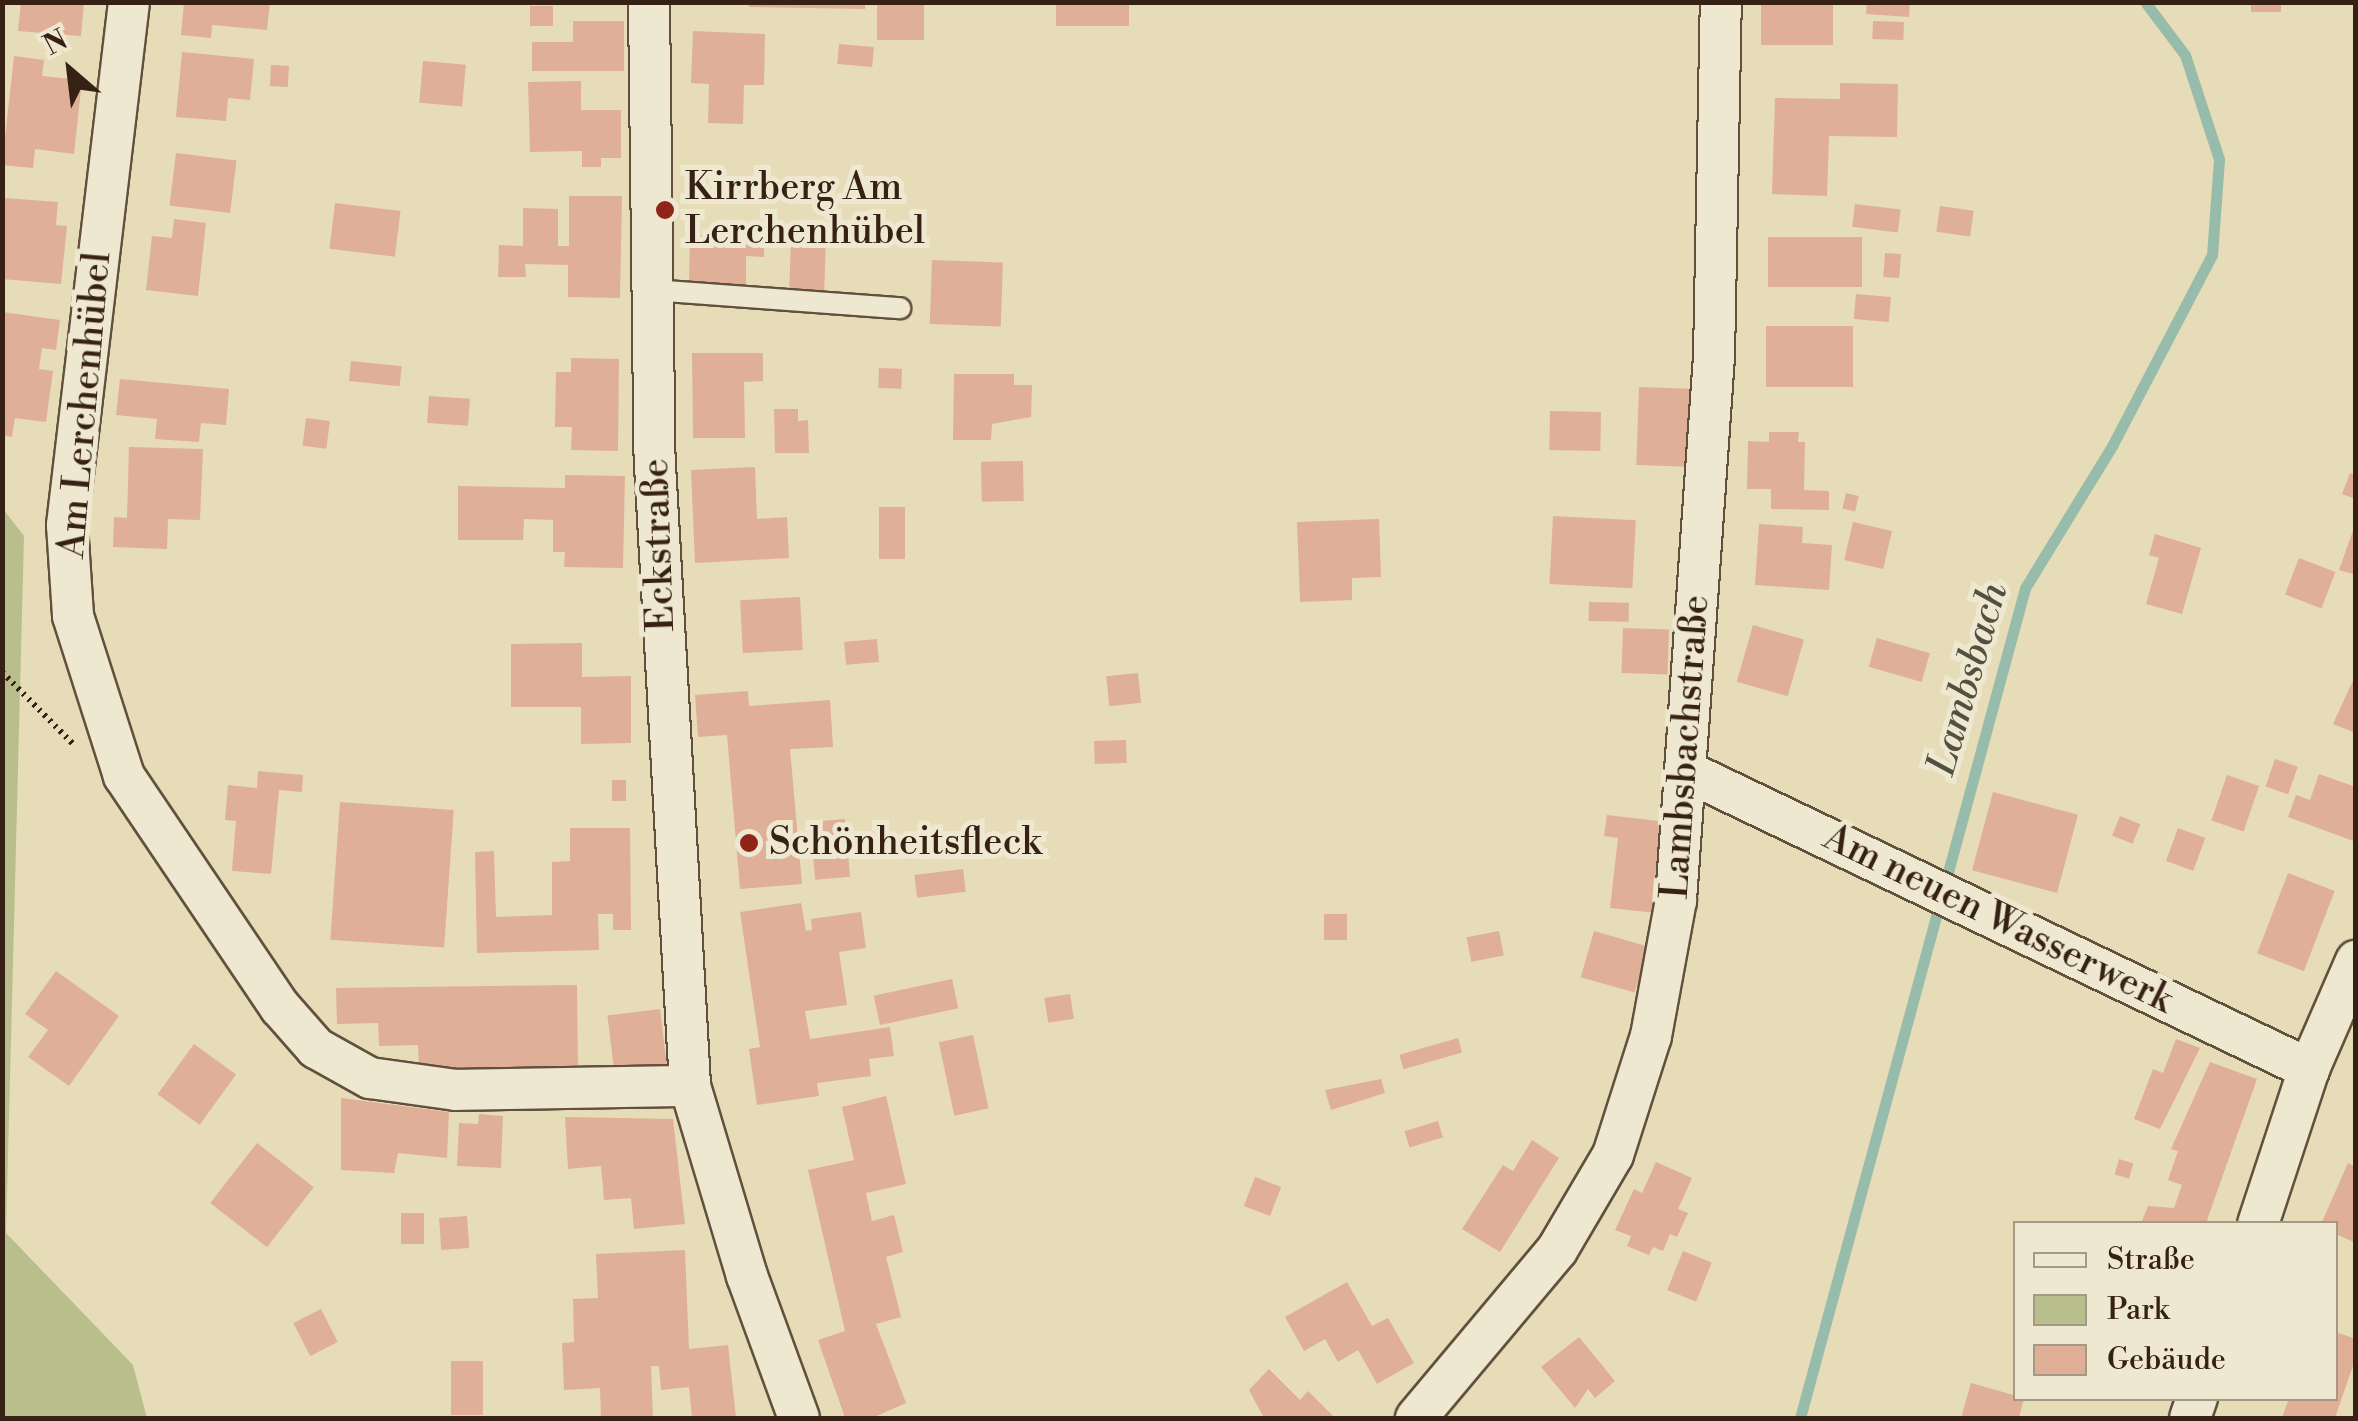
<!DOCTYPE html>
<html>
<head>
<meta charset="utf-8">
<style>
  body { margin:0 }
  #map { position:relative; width:2358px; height:1421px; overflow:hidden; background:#e6dcb8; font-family:"Libre Bodoni",serif }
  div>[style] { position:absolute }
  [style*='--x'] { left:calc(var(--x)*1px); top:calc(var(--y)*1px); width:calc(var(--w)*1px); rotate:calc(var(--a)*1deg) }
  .green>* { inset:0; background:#b9bf8c }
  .stream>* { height:11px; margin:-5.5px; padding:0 5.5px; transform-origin:5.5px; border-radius:5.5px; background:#97bcab }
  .building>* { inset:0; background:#e0af98; transform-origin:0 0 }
  .path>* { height:6px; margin-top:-3px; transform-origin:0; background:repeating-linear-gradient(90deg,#362114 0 2.5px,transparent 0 7.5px) }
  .roads { filter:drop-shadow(2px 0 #62503d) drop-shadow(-2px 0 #62503d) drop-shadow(0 2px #62503d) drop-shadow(0 -2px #62503d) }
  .service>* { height:20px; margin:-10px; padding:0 10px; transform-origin:10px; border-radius:10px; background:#efe8d1 }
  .minor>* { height:40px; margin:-20px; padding:0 20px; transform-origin:20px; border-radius:20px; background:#efe8d1 }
  .dots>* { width:28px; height:28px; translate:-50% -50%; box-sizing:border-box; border:5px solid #efe8d1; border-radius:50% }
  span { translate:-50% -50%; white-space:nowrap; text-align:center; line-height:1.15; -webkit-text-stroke:10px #efe8d1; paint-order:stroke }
  .poi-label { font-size:38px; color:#362114 }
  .left { translate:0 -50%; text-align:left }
  .street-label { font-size:38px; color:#362114 }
  .water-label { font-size:40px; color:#535041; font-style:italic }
  .frame { position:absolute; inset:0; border:5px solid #362114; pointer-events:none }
  .legend { position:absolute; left:2013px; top:1221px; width:325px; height:180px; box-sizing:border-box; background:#efe8d1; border:2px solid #a59885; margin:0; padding:12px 18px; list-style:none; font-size:30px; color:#362114 }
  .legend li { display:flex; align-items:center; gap:20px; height:50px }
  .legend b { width:50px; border:2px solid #a59885 }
  .north { position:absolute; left:20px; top:20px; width:100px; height:100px; -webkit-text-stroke:8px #efe8d1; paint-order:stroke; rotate:332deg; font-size:28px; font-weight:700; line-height:40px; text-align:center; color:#362114 }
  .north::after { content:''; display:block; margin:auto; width:35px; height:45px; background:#362114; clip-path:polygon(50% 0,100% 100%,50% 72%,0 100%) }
</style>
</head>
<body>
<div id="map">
  <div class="green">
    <div style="clip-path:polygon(3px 509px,24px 536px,6px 1233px,133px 1365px,147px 1418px,3px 1418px)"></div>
  </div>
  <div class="stream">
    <div style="--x:1800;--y:1418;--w:860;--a:-74.83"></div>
    <div style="--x:2025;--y:588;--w:167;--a:-58.5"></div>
    <div style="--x:2112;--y:446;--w:216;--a:-62.4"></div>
    <div style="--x:2212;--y:255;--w:96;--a:-85.8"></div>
    <div style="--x:2219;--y:159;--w:109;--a:-108.1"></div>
    <div style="--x:2185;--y:55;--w:66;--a:-127"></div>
  </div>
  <div class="building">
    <div style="clip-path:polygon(21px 2px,84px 2px,81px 36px,18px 31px)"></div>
    <div style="clip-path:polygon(184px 2px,270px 2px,267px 30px,212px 25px,211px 38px,181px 35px)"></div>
    <div style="clip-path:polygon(749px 2px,865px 2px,865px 9px,749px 7px)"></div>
    <div style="left:877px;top:2px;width:47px;height:38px"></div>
    <div style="left:1056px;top:2px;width:73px;height:24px"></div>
    <div style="left:1761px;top:2px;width:72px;height:43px"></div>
    <div style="clip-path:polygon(1867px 2px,1910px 2px,1909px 17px,1866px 14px)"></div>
    <div style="left:2251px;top:2px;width:30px;height:10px"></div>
    <div style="left:530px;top:6px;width:23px;height:20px"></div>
    <div style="clip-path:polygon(573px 21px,624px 21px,624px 71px,532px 71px,532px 42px,573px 42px)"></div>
    <div style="left:1873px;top:21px;width:31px;height:18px;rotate:2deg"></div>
    <div style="clip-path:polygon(693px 31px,765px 34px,764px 85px,744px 85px,743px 124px,708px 123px,709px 84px,691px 83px)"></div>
    <div style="left:839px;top:44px;width:35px;height:20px;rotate:5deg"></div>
    <div style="clip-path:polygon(182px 52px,254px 59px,250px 100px,228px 98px,226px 121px,176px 117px)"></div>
    <div style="clip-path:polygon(14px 56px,44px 60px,42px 76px,82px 80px,74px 154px,35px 149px,33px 168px,2px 165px)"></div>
    <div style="left:423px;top:61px;width:43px;height:42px;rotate:5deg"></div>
    <div style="left:271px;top:65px;width:18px;height:21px;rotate:3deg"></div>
    <div style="clip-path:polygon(581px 81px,581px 110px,621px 110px,621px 158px,601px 158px,601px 167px,582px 167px,582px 151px,530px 152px,528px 82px)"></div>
    <div style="clip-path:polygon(1840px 83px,1898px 84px,1897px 137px,1829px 136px,1827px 196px,1772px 194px,1775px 98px,1840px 99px)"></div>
    <div style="left:176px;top:153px;width:61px;height:53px;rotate:7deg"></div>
    <div style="clip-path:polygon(569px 196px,622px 196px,620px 298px,568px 297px,568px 265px,525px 264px,526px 277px,498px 277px,499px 245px,523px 246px,523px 208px,558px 209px,558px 246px,569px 246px)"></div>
    <div style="clip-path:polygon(4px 198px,58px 202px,56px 225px,67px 226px,61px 284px,2px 279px)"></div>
    <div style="left:335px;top:203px;width:66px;height:46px;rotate:7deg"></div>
    <div style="left:1855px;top:204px;width:46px;height:23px;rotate:7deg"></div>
    <div style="left:1940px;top:206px;width:34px;height:26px;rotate:8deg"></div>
    <div style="clip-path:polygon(174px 219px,206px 223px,198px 296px,146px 290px,152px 236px,172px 238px)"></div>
    <div style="clip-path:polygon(690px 236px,764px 237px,764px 257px,746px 256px,746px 287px,689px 286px)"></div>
    <div style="left:1768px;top:237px;width:94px;height:50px"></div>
    <div style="left:791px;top:239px;width:35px;height:58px;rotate:2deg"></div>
    <div style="left:1885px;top:253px;width:16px;height:24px;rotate:4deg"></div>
    <div style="left:932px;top:260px;width:71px;height:64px;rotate:2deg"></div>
    <div style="left:1856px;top:294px;width:35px;height:25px;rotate:5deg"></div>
    <div style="clip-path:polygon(2px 312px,60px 320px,56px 350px,42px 348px,39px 369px,53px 371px,46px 422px,15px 418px,12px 437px,2px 435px)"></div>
    <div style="left:1853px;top:326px;width:61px;height:87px;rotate:90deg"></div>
    <div style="clip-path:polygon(692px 353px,763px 353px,763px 381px,744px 382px,745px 438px,693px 438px)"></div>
    <div style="clip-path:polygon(571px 358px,619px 359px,618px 451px,571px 450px,572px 427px,555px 427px,556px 372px,571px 372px)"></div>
    <div style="left:351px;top:361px;width:51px;height:20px;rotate:6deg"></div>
    <div style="left:879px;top:368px;width:23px;height:20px;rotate:2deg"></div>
    <div style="clip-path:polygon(954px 374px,1014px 374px,1014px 385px,1032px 385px,1031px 417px,992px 424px,991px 440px,953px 440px)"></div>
    <div style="clip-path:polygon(120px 379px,229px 389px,226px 425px,201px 423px,199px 442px,155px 439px,157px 419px,116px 415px)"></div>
    <div style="left:1639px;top:387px;width:52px;height:78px;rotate:2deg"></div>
    <div style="left:429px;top:396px;width:41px;height:27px;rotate:4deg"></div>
    <div style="clip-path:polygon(774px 409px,798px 409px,798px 421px,808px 420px,809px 453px,775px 453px)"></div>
    <div style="left:1550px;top:411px;width:51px;height:39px;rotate:1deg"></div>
    <div style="left:306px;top:418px;width:24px;height:28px;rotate:7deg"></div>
    <div style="clip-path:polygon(1769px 432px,1799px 432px,1798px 442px,1805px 442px,1804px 490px,1829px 491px,1829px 510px,1771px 509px,1771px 489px,1747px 489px,1748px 441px,1769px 442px)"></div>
    <div style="clip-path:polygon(129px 447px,203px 449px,200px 520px,168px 519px,167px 549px,113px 547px,114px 517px,127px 518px)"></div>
    <div style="left:1023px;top:461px;width:40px;height:42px;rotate:89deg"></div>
    <div style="clip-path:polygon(755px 467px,757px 519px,787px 517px,789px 558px,695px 563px,691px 470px)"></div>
    <div style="clip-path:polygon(2350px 473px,2356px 475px,2356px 499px,2342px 494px)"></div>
    <div style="clip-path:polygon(565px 475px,625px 476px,623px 568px,564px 567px,565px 552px,553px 552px,553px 520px,524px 519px,523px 540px,458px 540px,458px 486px,565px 488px)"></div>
    <div style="left:1846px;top:493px;width:13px;height:16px;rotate:13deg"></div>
    <div style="left:879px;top:507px;width:26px;height:52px"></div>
    <div style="left:1553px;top:516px;width:83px;height:68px;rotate:3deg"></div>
    <div style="clip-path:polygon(1379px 519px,1381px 577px,1352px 578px,1352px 600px,1300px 602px,1297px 522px)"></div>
    <div style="left:1853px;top:522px;width:40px;height:39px;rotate:13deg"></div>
    <div style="clip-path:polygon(1759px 524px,1803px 527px,1802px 543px,1832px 545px,1829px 590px,1755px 585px)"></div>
    <div style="clip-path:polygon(2355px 525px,2356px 525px,2356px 575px,2339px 570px)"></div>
    <div style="clip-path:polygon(2155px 534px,2201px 548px,2182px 614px,2146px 604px,2159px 558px,2149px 555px)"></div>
    <div style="left:2299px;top:558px;width:39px;height:39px;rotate:21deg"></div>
    <div style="left:800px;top:597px;width:53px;height:60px;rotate:87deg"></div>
    <div style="left:1589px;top:602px;width:40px;height:19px;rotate:1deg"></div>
    <div style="left:1753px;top:625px;width:53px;height:59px;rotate:16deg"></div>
    <div style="left:1623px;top:628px;width:46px;height:45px;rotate:2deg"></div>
    <div style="left:1877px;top:638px;width:55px;height:30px;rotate:16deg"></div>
    <div style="left:877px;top:639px;width:23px;height:33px;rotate:85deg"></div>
    <div style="clip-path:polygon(582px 643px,582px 677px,631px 676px,631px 743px,581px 744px,581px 707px,511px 707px,511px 644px)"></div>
    <div style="left:1138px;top:673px;width:30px;height:32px;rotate:84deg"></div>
    <div style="clip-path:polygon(2356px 674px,2356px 733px,2333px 724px)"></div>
    <div style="clip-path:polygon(748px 691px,749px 706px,830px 700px,833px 747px,790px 749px,802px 884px,740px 889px,727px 735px,698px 737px,695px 695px)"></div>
    <div style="left:1126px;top:740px;width:23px;height:32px;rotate:88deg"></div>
    <div style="left:2275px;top:759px;width:24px;height:29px;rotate:19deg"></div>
    <div style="clip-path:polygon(258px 771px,303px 775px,302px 792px,279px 790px,271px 874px,232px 871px,236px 821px,225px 820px,228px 785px,257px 788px)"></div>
    <div style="clip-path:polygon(2319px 774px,2356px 787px,2356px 842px,2288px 817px,2296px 795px,2310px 800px)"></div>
    <div style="left:2227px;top:775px;width:34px;height:48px;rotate:19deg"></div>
    <div style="left:612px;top:780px;width:14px;height:21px"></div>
    <div style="left:1993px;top:792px;width:88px;height:81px;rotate:15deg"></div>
    <div style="left:340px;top:802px;width:114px;height:138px;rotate:4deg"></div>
    <div style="clip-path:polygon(1607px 815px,1667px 822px,1657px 913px,1610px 908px,1618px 838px,1604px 836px)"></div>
    <div style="left:2120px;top:816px;width:22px;height:21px;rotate:22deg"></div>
    <div style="left:845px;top:819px;width:58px;height:35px;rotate:85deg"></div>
    <div style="clip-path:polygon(570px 828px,630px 828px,631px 930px,613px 930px,613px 914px,598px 914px,599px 950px,477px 953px,475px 852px,494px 851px,496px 917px,552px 915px,552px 862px,570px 861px)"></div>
    <div style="left:2178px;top:828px;width:29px;height:35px;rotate:20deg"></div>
    <div style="left:963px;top:869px;width:23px;height:49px;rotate:83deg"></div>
    <div style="left:2288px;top:873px;width:50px;height:86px;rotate:21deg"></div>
    <div style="clip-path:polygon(801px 903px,806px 931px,812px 930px,811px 919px,861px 912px,866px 948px,839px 952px,847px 1005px,805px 1011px,810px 1039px,890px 1027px,894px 1056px,869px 1059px,871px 1076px,817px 1083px,819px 1096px,757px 1105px,749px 1049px,760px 1047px,740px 912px)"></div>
    <div style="left:1324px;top:914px;width:23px;height:26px"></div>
    <div style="left:1499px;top:931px;width:25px;height:33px;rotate:79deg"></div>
    <div style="left:1594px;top:931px;width:56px;height:48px;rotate:16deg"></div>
    <div style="clip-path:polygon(56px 971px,119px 1016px,69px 1086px,28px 1057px,48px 1030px,25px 1014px)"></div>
    <div style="left:952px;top:979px;width:30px;height:80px;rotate:78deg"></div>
    <div style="clip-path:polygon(577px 985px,578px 1070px,419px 1071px,418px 1045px,379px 1046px,378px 1023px,337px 1024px,336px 988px)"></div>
    <div style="left:1070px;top:994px;width:25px;height:26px;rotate:81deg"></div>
    <div style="left:660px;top:1009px;width:57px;height:53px;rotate:83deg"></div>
    <div style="left:973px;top:1035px;width:75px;height:35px;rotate:78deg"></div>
    <div style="left:1458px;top:1038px;width:15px;height:61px;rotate:74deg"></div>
    <div style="clip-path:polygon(2176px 1039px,2200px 1048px,2160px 1129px,2134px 1119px,2153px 1069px,2163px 1073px)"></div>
    <div style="left:194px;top:1044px;width:52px;height:62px;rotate:36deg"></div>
    <div style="clip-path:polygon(2210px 1062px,2257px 1079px,2207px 1220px,2215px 1224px,2142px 1221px,2148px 1206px,2174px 1208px,2182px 1185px,2168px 1180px,2178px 1151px,2171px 1149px)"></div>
    <div style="clip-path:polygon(1381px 1079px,1385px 1093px,1331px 1110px,1325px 1090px)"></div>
    <div style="clip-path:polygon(886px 1096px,906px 1184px,866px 1193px,872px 1221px,894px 1215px,903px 1252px,886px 1257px,901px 1317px,876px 1324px,906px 1403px,872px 1418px,845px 1418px,818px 1340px,845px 1331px,808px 1170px,854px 1160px,842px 1107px)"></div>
    <div style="clip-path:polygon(341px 1098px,449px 1112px,447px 1158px,398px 1153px,394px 1173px,341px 1170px)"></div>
    <div style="clip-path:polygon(479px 1114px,503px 1116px,501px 1168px,457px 1166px,459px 1123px,478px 1124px)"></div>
    <div style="clip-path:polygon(565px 1117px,673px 1119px,685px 1224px,634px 1229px,631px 1198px,604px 1200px,601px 1166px,568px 1169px)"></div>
    <div style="left:1438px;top:1121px;width:17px;height:35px;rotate:73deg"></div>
    <div style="clip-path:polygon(1532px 1140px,1559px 1158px,1500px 1252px,1462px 1229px,1503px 1165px,1513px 1171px)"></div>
    <div style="left:257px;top:1143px;width:72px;height:76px;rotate:38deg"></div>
    <div style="left:2119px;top:1159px;width:15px;height:16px;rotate:16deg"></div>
    <div style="clip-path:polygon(1656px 1162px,1692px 1178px,1678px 1209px,1688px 1213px,1677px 1237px,1670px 1234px,1663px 1251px,1653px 1247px,1649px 1255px,1627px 1246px,1631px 1236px,1615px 1230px,1634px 1189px,1642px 1193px)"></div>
    <div style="clip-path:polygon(2348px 1163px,2356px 1167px,2356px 1243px,2336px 1234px,2336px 1224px,2321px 1224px)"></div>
    <div style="left:1255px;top:1177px;width:28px;height:31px;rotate:21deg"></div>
    <div style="left:401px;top:1213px;width:23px;height:31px"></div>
    <div style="left:467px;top:1216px;width:32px;height:28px;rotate:86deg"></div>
    <div style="clip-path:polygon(685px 1250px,689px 1349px,728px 1345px,736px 1418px,692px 1418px,689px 1387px,661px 1390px,659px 1366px,651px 1366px,653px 1418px,601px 1418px,600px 1388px,564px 1390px,562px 1343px,574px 1342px,573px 1299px,598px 1298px,596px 1254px)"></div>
    <div style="left:1683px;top:1251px;width:31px;height:42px;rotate:22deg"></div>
    <div style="clip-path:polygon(1347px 1282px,1372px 1326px,1388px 1318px,1414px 1363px,1377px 1384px,1358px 1350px,1338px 1362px,1325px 1339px,1304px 1351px,1285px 1317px)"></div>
    <div style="left:321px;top:1309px;width:37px;height:31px;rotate:63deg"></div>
    <div style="clip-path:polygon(2336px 1332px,2356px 1339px,2356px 1357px,2335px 1418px,2282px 1418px,2289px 1398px,2336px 1398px)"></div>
    <div style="clip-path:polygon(1579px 1337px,1615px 1381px,1595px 1398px,1588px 1389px,1575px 1408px,1541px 1367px)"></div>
    <div style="left:483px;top:1361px;width:54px;height:32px;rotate:90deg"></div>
    <div style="clip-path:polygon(1269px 1369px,1300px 1400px,1308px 1391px,1335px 1418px,1264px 1418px,1249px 1390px)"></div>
    <div style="clip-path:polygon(1971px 1383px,2024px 1398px,2019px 1418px,1961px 1418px)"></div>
  </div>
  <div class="path">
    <div style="--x:2;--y:672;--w:101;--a:45.4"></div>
  </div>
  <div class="roads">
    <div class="service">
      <div style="--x:652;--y:290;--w:249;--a:4.2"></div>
    </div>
    <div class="minor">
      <div style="--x:129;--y:2;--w:527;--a:96.76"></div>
      <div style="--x:67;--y:525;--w:91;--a:86.2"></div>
      <div style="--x:73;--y:616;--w:168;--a:72.3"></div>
      <div style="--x:124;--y:776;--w:279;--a:56"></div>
      <div style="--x:280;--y:1007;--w:55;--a:48.7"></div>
      <div style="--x:316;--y:1048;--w:62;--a:29.1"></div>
      <div style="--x:370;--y:1078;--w:87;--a:7.9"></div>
      <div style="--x:456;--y:1090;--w:234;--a:-1"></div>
      <div style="--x:649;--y:2;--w:463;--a:89.3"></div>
      <div style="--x:655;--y:465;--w:622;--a:86.77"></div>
      <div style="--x:690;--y:1086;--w:198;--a:73.3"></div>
      <div style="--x:747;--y:1276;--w:151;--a:69.9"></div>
      <div style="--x:1686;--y:771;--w:691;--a:25.56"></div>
      <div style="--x:2258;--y:1224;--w:163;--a:-71.8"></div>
      <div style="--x:2309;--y:1069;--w:118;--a:-66.5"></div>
      <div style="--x:1416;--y:1418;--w:219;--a:-50"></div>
      <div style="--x:1557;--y:1250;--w:110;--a:-59.5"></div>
      <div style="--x:1613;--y:1155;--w:125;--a:-72.3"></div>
      <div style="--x:1651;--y:1036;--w:138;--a:-79.6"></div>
      <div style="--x:1676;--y:900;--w:544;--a:-86"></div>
      <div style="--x:1714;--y:357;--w:355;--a:-88.9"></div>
      <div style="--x:2190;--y:1418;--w:21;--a:-71"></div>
    </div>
  </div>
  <div class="dots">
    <div style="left:665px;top:210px;background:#8f2418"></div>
    <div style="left:749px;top:843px;background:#8f2418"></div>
  </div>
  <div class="poi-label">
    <span class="left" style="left:685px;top:210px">Kirrberg Am<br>Lerchenhübel</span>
    <span class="left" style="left:769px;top:843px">Schönheitsfleck</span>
  </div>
  <div class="street-label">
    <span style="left:85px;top:405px;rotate:-85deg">Am Lerchenhübel</span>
    <span style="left:659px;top:545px;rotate:-92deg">Eckstraße</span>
    <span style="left:1686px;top:747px;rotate:-86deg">Lambsbachstraße</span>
    <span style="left:1998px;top:919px;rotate:26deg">Am neuen Wasserwerk</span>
  </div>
  <div class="water-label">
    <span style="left:1968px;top:679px;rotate:-74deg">Lambsbach</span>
  </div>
  <div class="frame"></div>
  <ul class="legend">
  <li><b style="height:12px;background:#efe8d1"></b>Straße</li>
  <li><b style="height:28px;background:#b9bf8c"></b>Park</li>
  <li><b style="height:28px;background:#e0af98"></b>Gebäude</li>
  </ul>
  <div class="north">N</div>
</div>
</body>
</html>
